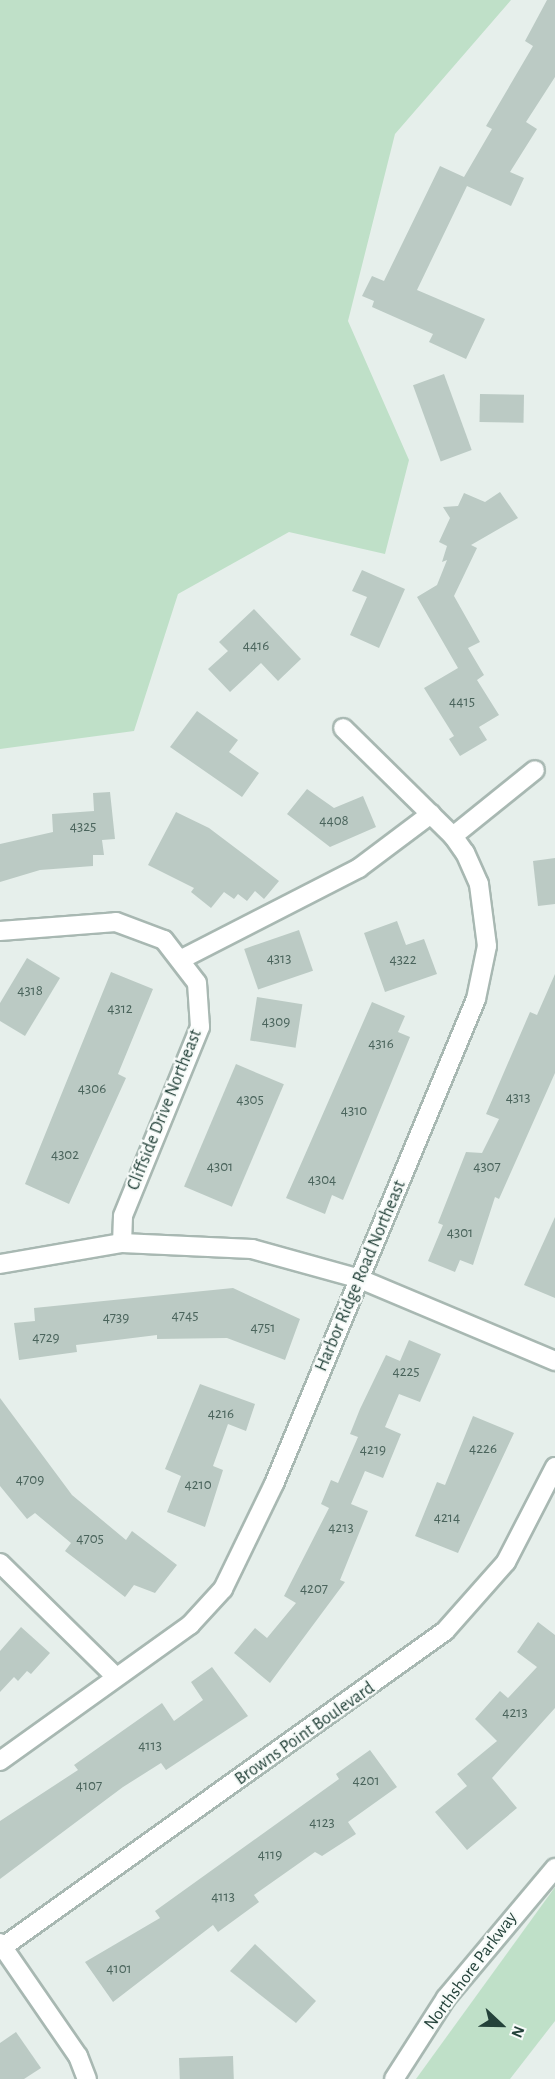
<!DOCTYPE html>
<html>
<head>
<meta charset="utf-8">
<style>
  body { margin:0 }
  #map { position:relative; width:555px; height:2079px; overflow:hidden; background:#e6efeb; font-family:"Alegreya Sans",sans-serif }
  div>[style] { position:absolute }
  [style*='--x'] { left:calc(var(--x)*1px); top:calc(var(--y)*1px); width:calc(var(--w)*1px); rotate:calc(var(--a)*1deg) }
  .green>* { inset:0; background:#bfe0c8 }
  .building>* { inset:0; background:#bbcac4; transform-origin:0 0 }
  .roads { filter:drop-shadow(2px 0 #a8b8b2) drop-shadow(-2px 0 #a8b8b2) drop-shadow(0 2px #a8b8b2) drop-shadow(0 -2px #a8b8b2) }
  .minor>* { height:18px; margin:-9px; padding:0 9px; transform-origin:9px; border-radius:9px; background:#fff }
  span { translate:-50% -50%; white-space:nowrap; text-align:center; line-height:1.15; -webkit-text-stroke:4.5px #f7fbf9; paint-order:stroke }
  .number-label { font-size:15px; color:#4a645c }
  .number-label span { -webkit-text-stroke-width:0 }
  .street-label { font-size:18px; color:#24423a }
  .north { position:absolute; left:471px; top:1995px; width:60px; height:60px; -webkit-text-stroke:4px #f7fbf9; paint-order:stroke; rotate:112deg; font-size:16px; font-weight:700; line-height:24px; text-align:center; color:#24423a }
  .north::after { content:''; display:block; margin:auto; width:21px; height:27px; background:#24423a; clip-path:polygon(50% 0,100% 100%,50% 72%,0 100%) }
</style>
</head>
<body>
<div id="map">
  <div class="green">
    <div style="clip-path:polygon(0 0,511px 0,395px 134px,348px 321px,409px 460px,385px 554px,289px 532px,178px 594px,134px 731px,0 749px)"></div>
    <div style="clip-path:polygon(555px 1887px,555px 2021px,510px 2079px,416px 2079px)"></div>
  </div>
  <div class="building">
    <div style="clip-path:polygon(547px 0,555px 0,555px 77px,526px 122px,537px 129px,510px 172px,524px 178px,511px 206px,467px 186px,417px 290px,485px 319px,466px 359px,429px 342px,433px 334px,372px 307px,374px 301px,362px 296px,372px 276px,384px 281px,440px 166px,464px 177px,492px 129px,486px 126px,533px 46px,525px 41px)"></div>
    <div style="left:444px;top:374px;width:81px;height:33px;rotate:70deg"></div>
    <div style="left:480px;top:394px;width:44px;height:28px;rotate:1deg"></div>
    <div style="clip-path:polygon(500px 492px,518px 518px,471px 545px,477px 548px,454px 596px,480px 642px,468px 648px,484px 675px,477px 680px,499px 715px,479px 727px,487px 740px,460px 756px,449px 739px,454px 736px,424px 688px,458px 668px,417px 597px,437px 585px,447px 560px,442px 562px,447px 546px,439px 542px,450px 518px,443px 507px,458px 506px,464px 493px,485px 502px)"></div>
    <div style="clip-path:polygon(362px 570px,405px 589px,379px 648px,350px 635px,367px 597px,352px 591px)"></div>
    <div style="clip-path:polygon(254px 609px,301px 659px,278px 681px,261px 663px,230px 692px,208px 669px,228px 651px,219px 642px)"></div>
    <div style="clip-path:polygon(197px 711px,238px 740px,229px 752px,259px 773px,242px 797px,170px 747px)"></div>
    <div style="clip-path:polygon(307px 789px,334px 808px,363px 796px,376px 827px,330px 847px,287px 814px)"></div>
    <div style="clip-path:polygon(110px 792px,115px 839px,102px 840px,104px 855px,93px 855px,93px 866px,40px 870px,0 882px,0 844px,53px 832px,52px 814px,94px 811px,93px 793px)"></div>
    <div style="clip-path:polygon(176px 812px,209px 828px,279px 881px,264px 899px,255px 891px,247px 901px,238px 894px,234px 899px,224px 892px,211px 908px,191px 892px,194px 888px,148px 865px)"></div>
    <div style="clip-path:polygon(555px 858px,555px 904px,538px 906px,533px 861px)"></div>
    <div style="clip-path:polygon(397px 921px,406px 945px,424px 939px,437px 974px,385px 992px,364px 933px)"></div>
    <div style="left:299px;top:930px;width:43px;height:58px;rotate:71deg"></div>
    <div style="clip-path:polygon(27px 958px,60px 978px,25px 1036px,0 1021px,0 1003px)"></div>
    <div style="clip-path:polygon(111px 972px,153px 989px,118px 1074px,126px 1078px,69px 1204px,25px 1184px)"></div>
    <div style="clip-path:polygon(555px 974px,555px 1073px,499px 1199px,495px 1197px,473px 1265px,460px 1260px,455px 1272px,428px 1261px,443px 1225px,438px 1223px,466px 1152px,482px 1153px,499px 1119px,486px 1114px,530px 1012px,537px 1015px)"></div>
    <div style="left:257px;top:997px;width:46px;height:44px;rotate:9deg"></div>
    <div style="clip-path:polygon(372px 1002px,405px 1016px,398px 1032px,410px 1037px,343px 1200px,332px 1195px,325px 1214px,286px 1198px)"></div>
    <div style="left:236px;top:1064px;width:52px;height:133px;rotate:23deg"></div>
    <div style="clip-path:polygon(555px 1217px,555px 1298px,524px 1285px)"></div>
    <div style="clip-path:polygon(233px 1288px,300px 1319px,285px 1360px,227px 1338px,157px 1339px,157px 1335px,76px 1345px,77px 1352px,19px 1360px,14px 1323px,35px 1321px,34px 1308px)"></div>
    <div style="clip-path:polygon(409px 1340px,441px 1354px,420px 1402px,399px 1394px,385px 1427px,401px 1434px,383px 1478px,365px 1471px,351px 1504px,368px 1511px,340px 1580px,345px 1582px,270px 1683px,234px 1653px,255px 1628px,267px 1638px,296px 1603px,284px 1596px,329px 1508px,321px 1504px,331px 1480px,338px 1483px,358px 1437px,350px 1434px,360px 1409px,386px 1355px,400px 1361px)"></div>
    <div style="clip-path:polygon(200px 1384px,255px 1404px,246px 1431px,228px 1424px,213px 1466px,223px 1470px,205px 1527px,167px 1512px,181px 1476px,165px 1469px)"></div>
    <div style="clip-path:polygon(0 1398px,72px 1495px,126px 1540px,132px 1531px,177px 1565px,155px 1593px,134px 1585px,125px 1597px,65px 1551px,71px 1543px,35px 1513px,27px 1519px,0 1486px)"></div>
    <div style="clip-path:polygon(473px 1416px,514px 1433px,458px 1553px,415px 1536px,437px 1482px,445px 1485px)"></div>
    <div style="clip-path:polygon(538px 1622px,555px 1635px,555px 1708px,492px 1778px,517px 1808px,467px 1850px,435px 1812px,467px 1786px,457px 1774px,497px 1741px,475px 1719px,500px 1691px,508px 1698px,537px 1667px,517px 1652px)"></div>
    <div style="clip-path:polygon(21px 1627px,50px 1653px,31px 1674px,27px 1671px,18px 1681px,14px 1677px,0 1692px,0 1651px)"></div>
    <div style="clip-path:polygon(212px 1667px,248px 1716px,166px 1770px,161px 1763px,123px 1787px,0 1879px,0 1821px,78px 1770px,74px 1765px,162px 1703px,174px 1721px,203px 1700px,191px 1682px)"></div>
    <div style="clip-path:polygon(370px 1750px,397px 1787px,348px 1822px,356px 1834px,322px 1856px,315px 1852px,254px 1895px,259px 1902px,218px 1932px,213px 1925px,113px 2002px,85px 1962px,160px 1918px,155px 1911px,339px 1779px,336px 1774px)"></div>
    <div style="clip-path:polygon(255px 1944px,316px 2001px,296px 2023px,230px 1971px)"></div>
    <div style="clip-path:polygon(16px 2032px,41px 2068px,24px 2079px,0 2079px,0 2043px)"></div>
    <div style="left:233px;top:2056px;width:23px;height:54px;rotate:88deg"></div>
  </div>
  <div class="roads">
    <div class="minor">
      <div style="--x:453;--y:836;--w:105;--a:-38.8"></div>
      <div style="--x:0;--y:931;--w:116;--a:-4.4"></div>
      <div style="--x:116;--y:922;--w:51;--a:20.6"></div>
      <div style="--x:164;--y:940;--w:54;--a:52.5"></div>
      <div style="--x:197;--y:983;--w:44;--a:86.1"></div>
      <div style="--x:200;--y:1027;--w:204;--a:112.2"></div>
      <div style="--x:123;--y:1216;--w:27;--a:92"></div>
      <div style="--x:182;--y:959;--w:199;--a:-27.2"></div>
      <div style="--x:359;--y:868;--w:90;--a:-36.9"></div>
      <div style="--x:0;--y:1264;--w:124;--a:-9.8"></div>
      <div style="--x:122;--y:1243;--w:130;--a:2.6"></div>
      <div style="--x:252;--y:1249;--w:112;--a:15.5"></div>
      <div style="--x:360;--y:1279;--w:212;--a:22.8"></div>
      <div style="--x:0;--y:1563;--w:160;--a:44.5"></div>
      <div style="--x:0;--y:1761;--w:234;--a:-35.6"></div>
      <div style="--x:190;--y:1625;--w:49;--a:-47.5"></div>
      <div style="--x:223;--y:1589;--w:117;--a:-64.1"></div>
      <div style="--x:274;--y:1484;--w:525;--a:-67.39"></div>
      <div style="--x:476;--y:999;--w:54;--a:-78.3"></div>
      <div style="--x:487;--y:946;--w:63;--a:-97.4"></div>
      <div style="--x:479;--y:884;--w:34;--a:-114"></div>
      <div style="--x:465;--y:853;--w:21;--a:-125"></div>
      <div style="--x:453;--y:836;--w:154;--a:-135.5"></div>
      <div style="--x:0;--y:1943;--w:137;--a:55.4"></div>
      <div style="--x:78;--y:2056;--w:25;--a:69"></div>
      <div style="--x:0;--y:1949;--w:547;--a:-35.55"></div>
      <div style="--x:445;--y:1631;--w:92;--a:-48.5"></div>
      <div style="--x:506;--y:1562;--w:107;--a:-62.7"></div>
      <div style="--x:394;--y:2079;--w:96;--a:-57.3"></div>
      <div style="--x:446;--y:1998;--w:170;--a:-50"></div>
    </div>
  </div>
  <div class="number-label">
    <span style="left:256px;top:646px">4416</span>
    <span style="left:462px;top:702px">4415</span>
    <span style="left:334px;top:821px">4408</span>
    <span style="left:83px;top:827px">4325</span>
    <span style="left:279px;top:959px">4313</span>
    <span style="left:403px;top:960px">4322</span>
    <span style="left:30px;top:991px">4318</span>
    <span style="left:120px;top:1009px">4312</span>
    <span style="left:276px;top:1022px">4309</span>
    <span style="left:381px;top:1044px">4316</span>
    <span style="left:92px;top:1089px">4306</span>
    <span style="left:518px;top:1098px">4313</span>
    <span style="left:250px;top:1100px">4305</span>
    <span style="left:354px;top:1111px">4310</span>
    <span style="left:65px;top:1155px">4302</span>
    <span style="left:220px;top:1167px">4301</span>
    <span style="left:487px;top:1167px">4307</span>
    <span style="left:322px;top:1180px">4304</span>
    <span style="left:460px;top:1233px">4301</span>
    <span style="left:185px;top:1316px">4745</span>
    <span style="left:116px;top:1318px">4739</span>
    <span style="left:263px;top:1328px">4751</span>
    <span style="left:46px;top:1338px">4729</span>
    <span style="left:406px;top:1372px">4225</span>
    <span style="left:221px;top:1414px">4216</span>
    <span style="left:483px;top:1449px">4226</span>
    <span style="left:373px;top:1450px">4219</span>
    <span style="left:30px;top:1480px">4709</span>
    <span style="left:198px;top:1485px">4210</span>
    <span style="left:447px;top:1518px">4214</span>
    <span style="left:341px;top:1528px">4213</span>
    <span style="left:90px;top:1539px">4705</span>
    <span style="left:314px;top:1589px">4207</span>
    <span style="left:515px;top:1713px">4213</span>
    <span style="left:150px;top:1746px">4113</span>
    <span style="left:366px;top:1781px">4201</span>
    <span style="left:89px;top:1786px">4107</span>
    <span style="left:322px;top:1823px">4123</span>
    <span style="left:270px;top:1855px">4119</span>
    <span style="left:223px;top:1897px">4113</span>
    <span style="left:119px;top:1969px">4101</span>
  </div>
  <div class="street-label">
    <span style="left:165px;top:1110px;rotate:-68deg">Cliffside Drive Northeast</span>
    <span style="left:361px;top:1276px;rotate:-67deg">Harbor Ridge Road Northeast</span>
    <span style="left:305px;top:1734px;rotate:-35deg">Browns Point Boulevard</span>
    <span style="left:471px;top:1971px;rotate:-53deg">Northshore Parkway</span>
  </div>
  <div class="north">N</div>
</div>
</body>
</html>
